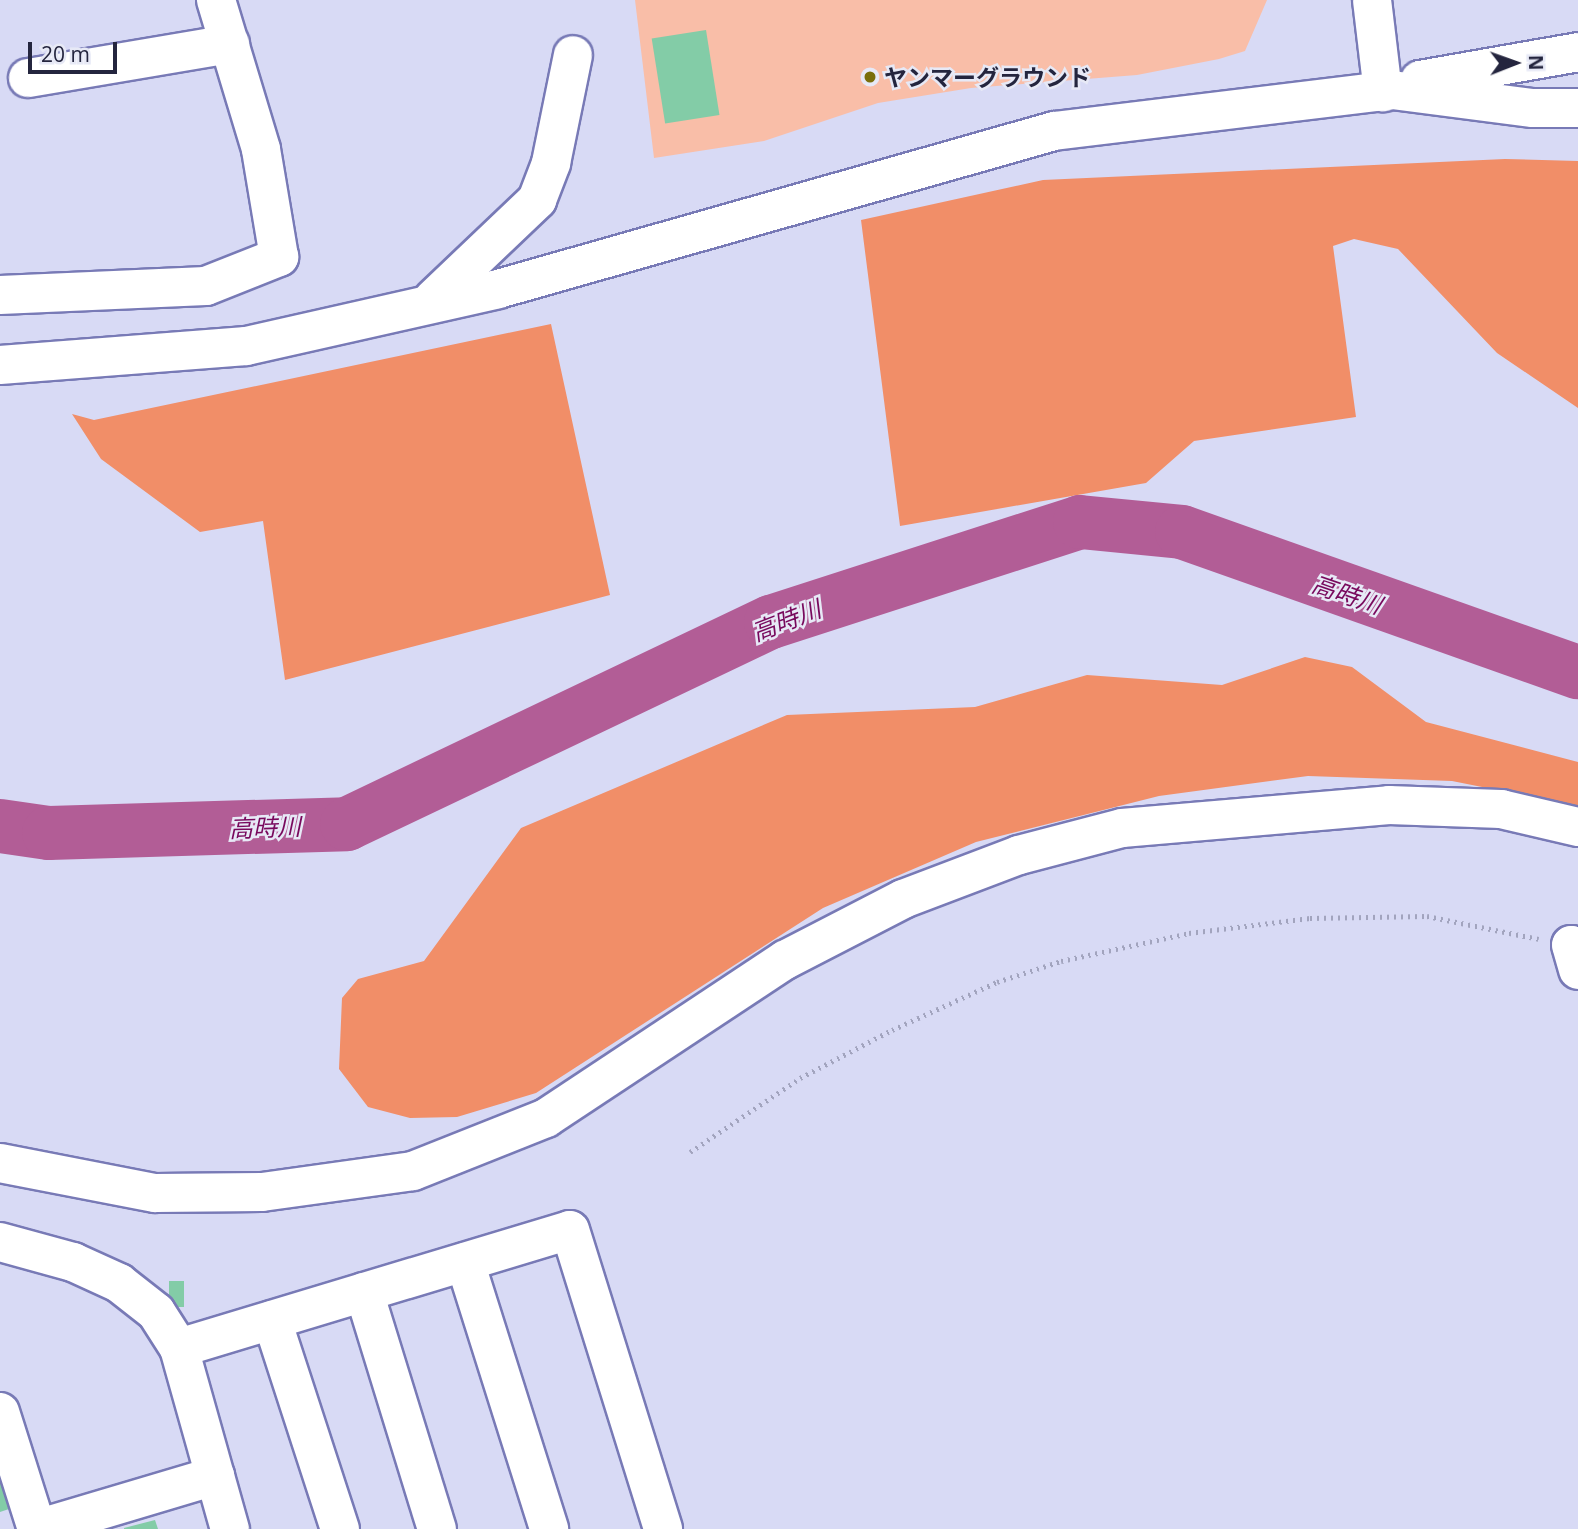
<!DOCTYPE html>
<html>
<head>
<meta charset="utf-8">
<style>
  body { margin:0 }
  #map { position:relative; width:1578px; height:1529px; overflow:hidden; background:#d8daf5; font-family:"Open Sans","Noto Sans JP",sans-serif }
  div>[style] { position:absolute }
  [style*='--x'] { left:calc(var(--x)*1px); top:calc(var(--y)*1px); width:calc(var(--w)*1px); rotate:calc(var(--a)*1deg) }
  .green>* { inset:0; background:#f9bea8 }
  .forest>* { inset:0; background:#f18e68 }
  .river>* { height:54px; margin:-27px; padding:0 27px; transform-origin:27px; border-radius:27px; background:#b25d96 }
  .building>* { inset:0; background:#83cca7; transform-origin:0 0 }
  .path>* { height:4.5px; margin-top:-2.25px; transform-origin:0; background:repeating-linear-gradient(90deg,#a2a4be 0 2px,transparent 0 7px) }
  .roads { filter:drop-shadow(2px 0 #787ab6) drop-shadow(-2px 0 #787ab6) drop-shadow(0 2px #787ab6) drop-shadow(0 -2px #787ab6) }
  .minor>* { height:38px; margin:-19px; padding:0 19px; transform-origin:19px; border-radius:19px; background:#fff }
  .dots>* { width:19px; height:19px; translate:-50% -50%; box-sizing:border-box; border:4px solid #e7e9f6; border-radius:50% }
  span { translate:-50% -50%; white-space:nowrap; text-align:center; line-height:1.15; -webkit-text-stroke:5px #e7e9f6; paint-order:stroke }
  .poi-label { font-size:23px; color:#24253e; font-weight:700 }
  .left { translate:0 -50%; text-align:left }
  .water-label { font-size:24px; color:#78095d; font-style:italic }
  .north { position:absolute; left:1480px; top:28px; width:70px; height:70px; -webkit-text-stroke:5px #e7e9f6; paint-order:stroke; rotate:89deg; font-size:19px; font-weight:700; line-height:28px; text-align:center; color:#24253e }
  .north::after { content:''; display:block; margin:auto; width:24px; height:32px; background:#24253e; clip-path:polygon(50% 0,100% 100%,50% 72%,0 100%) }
  .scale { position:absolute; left:28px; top:42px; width:89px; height:32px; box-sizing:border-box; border:4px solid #24253e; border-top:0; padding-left:9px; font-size:21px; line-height:24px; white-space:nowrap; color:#24253e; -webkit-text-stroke:5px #e7e9f6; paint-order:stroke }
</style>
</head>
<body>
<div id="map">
  <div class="green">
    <div style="clip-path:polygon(635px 0,1267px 0,1245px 51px,1219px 59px,1137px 75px,971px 88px,878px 103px,764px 141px,654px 158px)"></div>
  </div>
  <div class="forest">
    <div style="clip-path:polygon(1505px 159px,1578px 161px,1578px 408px,1497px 353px,1398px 249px,1354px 239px,1333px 246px,1356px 417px,1194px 441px,1146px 483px,900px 526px,861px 220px,1043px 180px)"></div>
    <div style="clip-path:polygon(551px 324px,610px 595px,285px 680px,263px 521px,200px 532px,101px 459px,72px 414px,94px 420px)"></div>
    <div style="clip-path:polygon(1305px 657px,1352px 667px,1426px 722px,1578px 762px,1578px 806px,1452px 781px,1308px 776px,1159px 796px,976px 842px,823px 908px,536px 1093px,457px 1117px,410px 1118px,368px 1107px,339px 1069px,342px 998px,358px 979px,424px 961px,521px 828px,787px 715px,975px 707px,1087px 675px,1222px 685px)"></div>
  </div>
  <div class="river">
    <div style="--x:0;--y:826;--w:49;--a:8.1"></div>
    <div style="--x:49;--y:833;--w:298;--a:-1.7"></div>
    <div style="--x:347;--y:824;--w:470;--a:-25.5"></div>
    <div style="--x:771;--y:622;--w:325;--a:-17.9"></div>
    <div style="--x:1080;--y:522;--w:102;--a:5.6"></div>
    <div style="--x:1182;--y:532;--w:420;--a:19.5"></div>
  </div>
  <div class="building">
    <div style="left:706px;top:30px;width:86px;height:55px;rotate:81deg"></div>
    <div style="left:169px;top:1281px;width:15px;height:26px"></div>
    <div style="clip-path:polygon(0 1448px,18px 1506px,0 1512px)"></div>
    <div style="clip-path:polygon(155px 1520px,158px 1529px,124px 1529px,124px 1528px)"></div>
  </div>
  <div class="path">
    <div style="--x:690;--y:1152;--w:133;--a:-33.9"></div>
    <div style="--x:800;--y:1078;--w:104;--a:-27.6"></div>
    <div style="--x:892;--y:1030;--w:115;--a:-24.6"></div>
    <div style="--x:997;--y:982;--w:67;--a:-18.2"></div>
    <div style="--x:1061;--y:961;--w:131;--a:-12.3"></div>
    <div style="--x:1189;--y:933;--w:122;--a:-7.1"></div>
    <div style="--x:1310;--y:918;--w:117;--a:-1"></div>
    <div style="--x:1427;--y:916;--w:114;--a:11.6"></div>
  </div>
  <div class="roads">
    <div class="minor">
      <div style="--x:1372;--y:0;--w:93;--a:83.2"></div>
      <div style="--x:28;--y:78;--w:205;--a:-9.6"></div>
      <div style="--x:1420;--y:80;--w:160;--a:-10"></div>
      <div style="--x:0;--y:295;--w:206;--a:-2.5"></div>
      <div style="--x:206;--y:286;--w:79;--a:-21.7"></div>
      <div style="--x:279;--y:257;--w:109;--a:-99.5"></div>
      <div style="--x:261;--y:149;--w:156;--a:-106.8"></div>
      <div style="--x:433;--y:299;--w:144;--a:-43.6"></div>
      <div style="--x:537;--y:200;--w:40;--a:-69"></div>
      <div style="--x:551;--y:163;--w:110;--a:-78.5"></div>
      <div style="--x:0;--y:365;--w:247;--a:-4.4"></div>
      <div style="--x:246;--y:346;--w:258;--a:-12.7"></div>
      <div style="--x:498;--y:289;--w:578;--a:-15.86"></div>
      <div style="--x:1054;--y:131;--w:340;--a:-6.9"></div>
      <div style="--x:1392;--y:90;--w:142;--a:7.3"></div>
      <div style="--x:1533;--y:108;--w:45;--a:0"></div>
      <div style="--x:1578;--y:947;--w:7;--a:-164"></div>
      <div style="--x:1571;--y:945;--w:26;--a:74"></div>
      <div style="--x:0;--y:1163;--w:158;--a:11"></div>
      <div style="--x:155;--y:1193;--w:107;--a:-0.5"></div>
      <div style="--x:262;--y:1192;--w:152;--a:-7.9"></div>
      <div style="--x:413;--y:1171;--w:143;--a:-21.7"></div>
      <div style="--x:546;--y:1118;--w:287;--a:-33.5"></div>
      <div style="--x:785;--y:960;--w:133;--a:-27.3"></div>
      <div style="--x:903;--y:899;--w:124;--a:-20.8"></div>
      <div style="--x:1019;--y:855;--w:106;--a:-14.7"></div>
      <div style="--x:1122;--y:828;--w:268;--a:-4.9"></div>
      <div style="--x:1389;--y:805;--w:112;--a:2"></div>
      <div style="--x:1501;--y:809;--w:79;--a:13.2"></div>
      <div style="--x:0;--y:1242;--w:76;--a:15.3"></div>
      <div style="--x:73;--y:1262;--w:51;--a:24.5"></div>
      <div style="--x:119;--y:1283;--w:47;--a:38.1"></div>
      <div style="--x:156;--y:1312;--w:43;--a:57.4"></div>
      <div style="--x:179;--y:1348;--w:188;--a:74.3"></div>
      <div style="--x:465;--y:1262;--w:280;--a:72.5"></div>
      <div style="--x:364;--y:1292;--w:248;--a:72.9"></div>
      <div style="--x:272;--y:1320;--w:220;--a:72"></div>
      <div style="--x:179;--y:1348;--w:408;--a:-16.8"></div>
      <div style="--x:570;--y:1230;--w:313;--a:72.7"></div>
      <div style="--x:0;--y:1412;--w:123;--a:72.5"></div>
      <div style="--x:37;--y:1529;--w:186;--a:-16.6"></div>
    </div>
  </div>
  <div class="dots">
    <div style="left:870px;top:77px;background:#7a6e0a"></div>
  </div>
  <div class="poi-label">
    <span class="left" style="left:884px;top:77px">ヤンマーグラウンド</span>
  </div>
  <div class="water-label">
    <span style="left:1347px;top:594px;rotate:19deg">高時川</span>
    <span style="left:786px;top:620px;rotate:-21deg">高時川</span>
    <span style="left:265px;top:827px;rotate:-2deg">高時川</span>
  </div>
  <div class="north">N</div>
  <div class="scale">20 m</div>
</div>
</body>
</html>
